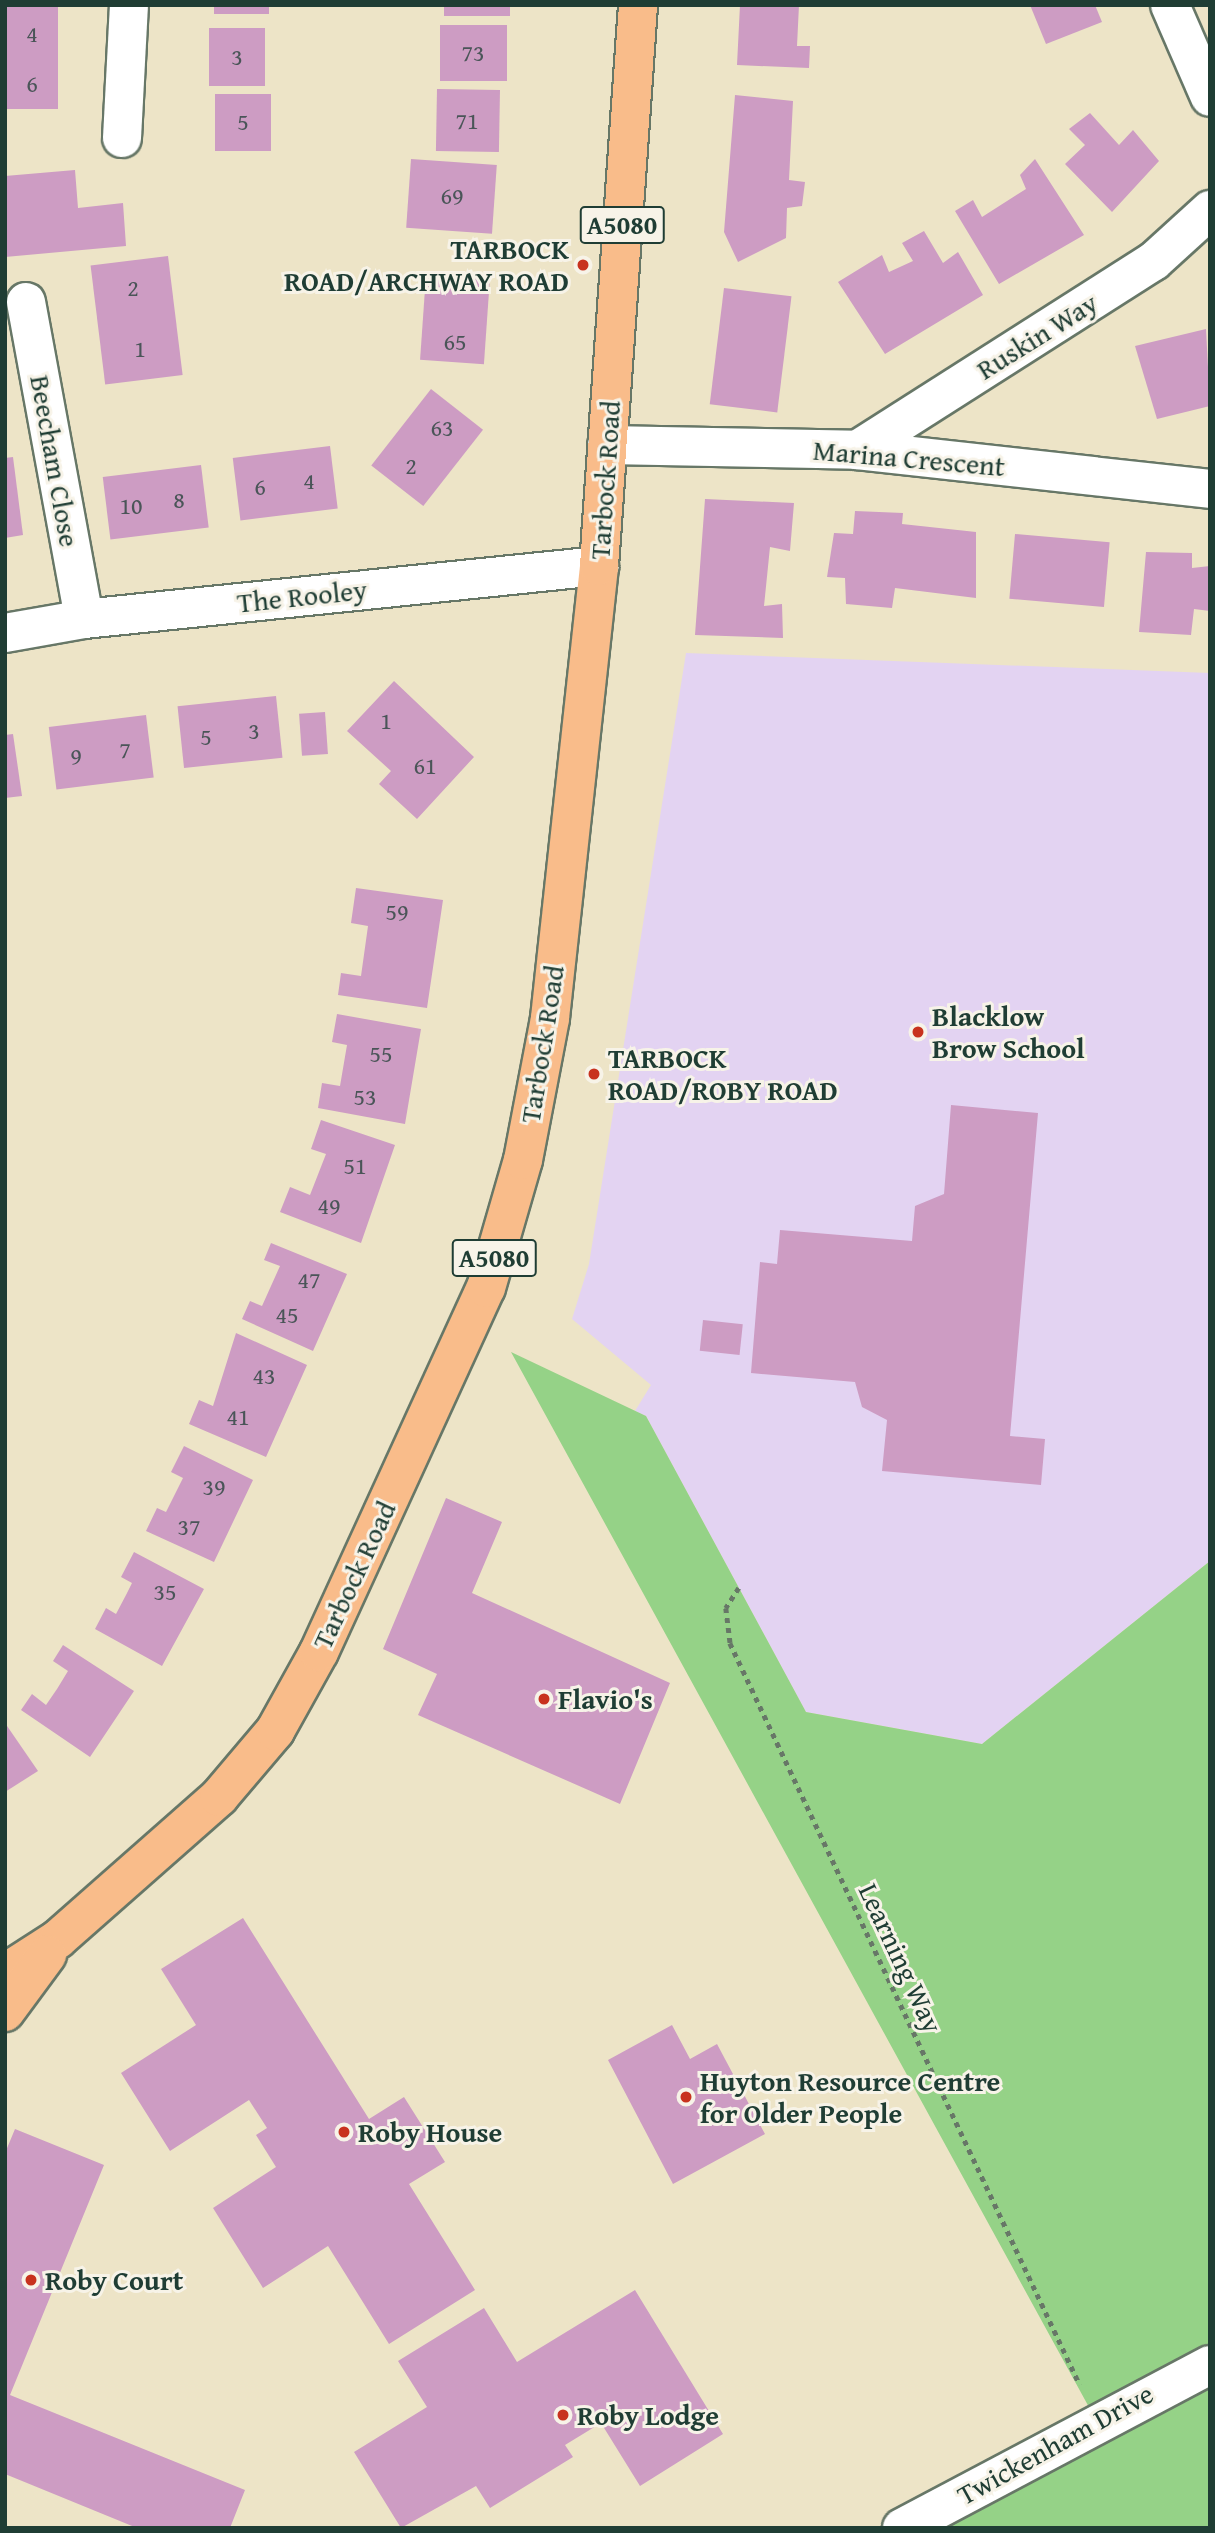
<!DOCTYPE html>
<html>
<head>
<meta charset="utf-8">
<style>
  body { margin:0 }
  #map { position:relative; width:1215px; height:2533px; overflow:hidden; background:#ede4c7; font-family:"Gentium Book Plus",serif }
  div>[style] { position:absolute }
  [style*='--x'] { left:calc(var(--x)*1px); top:calc(var(--y)*1px); width:calc(var(--w)*1px); rotate:calc(var(--a)*1deg) }
  .built>* { inset:0; background:#e3d3f2 }
  .green>* { inset:0; background:#95d287 }
  .building>* { inset:0; background:#cd9cc3; transform-origin:0 0 }
  .path>* { height:4.5px; margin-top:-2.25px; transform-origin:0; background:repeating-linear-gradient(90deg,#677767 0 5px,transparent 0 10px) }
  .roads { filter:drop-shadow(2px 0 #677767) drop-shadow(-2px 0 #677767) drop-shadow(0 2px #677767) drop-shadow(0 -2px #677767) }
  .minor>* { height:38px; margin:-19px; padding:0 19px; transform-origin:19px; border-radius:19px; background:#fff }
  .major>* { height:38px; margin:-19px; padding:0 19px; transform-origin:19px; border-radius:19px; background:#f9bc8a }
  .dots>* { width:19px; height:19px; translate:-50% -50%; box-sizing:border-box; border:4px solid #f7f3e8; border-radius:50% }
  span { translate:-50% -50%; white-space:nowrap; text-align:center; line-height:1.15; -webkit-text-stroke:6px #f7f3e8; paint-order:stroke }
  .number-label { font-size:24px; color:#4a5558 }
  .number-label span { -webkit-text-stroke-width:0 }
  .shield-label span { padding:2px 5px; background:#f7f3e8; border:2px solid; border-radius:5px; -webkit-text-stroke-width:0 }
  .shield-label { font-size:26px; color:#1f3d34; font-weight:700 }
  .poi-label { font-size:28px; color:#1f3d34; font-weight:700 }
  .right { translate:-100% -50%; text-align:right }
  .left { translate:0 -50%; text-align:left }
  .street-label { font-size:28px; color:#1f3d34 }
  .frame { position:absolute; inset:0; border:7px solid #1f3d34; pointer-events:none }
</style>
</head>
<body>
<div id="map">
  <div class="built">
    <div style="clip-path:polygon(686px 653px,1210px 673px,1210px 1561px,982px 1744px,806px 1712px,646px 1416px,635px 1411px,651px 1385px,572px 1319px,589px 1264px)"></div>
  </div>
  <div class="green">
    <div style="clip-path:polygon(511px 1352px,646px 1416px,806px 1712px,982px 1744px,1210px 1561px,1210px 2528px,903px 2528px,1096px 2420px)"></div>
  </div>
  <div class="building">
    <div style="left:5px;top:5px;width:53px;height:104px"></div>
    <div style="left:214px;top:5px;width:55px;height:9px"></div>
    <div style="left:444px;top:5px;width:66px;height:11px"></div>
    <div style="clip-path:polygon(740px 5px,799px 5px,797px 46px,810px 46px,809px 68px,737px 65px)"></div>
    <div style="clip-path:polygon(1030px 5px,1095px 5px,1102px 22px,1046px 44px)"></div>
    <div style="left:507px;top:25px;width:56px;height:67px;rotate:90deg"></div>
    <div style="left:209px;top:28px;width:56px;height:58px"></div>
    <div style="left:437px;top:89px;width:63px;height:62px;rotate:1deg"></div>
    <div style="left:215px;top:94px;width:56px;height:57px"></div>
    <div style="clip-path:polygon(735px 95px,793px 101px,789px 180px,805px 182px,802px 206px,787px 208px,786px 238px,738px 262px,724px 232px)"></div>
    <div style="clip-path:polygon(1090px 113px,1119px 145px,1133px 130px,1159px 161px,1112px 212px,1065px 164px,1085px 145px,1069px 129px)"></div>
    <div style="left:411px;top:159px;width:86px;height:69px;rotate:4deg"></div>
    <div style="clip-path:polygon(1035px 159px,1084px 235px,999px 284px,955px 211px,973px 200px,982px 217px,1026px 189px,1020px 175px)"></div>
    <div style="clip-path:polygon(75px 170px,78px 208px,123px 203px,126px 246px,5px 257px,5px 176px)"></div>
    <div style="clip-path:polygon(924px 231px,943px 263px,958px 252px,983px 295px,885px 354px,838px 282px,882px 255px,889px 272px,913px 261px,902px 243px)"></div>
    <div style="left:168px;top:256px;width:120px;height:78px;rotate:83deg"></div>
    <div style="left:426px;top:275px;width:64px;height:85px;rotate:4deg"></div>
    <div style="left:724px;top:288px;width:68px;height:117px;rotate:7deg"></div>
    <div style="clip-path:polygon(1206px 329px,1210px 406px,1157px 419px,1135px 346px)"></div>
    <div style="left:431px;top:389px;width:66px;height:97px;rotate:38deg"></div>
    <div style="left:330px;top:446px;width:63px;height:98px;rotate:83deg"></div>
    <div style="clip-path:polygon(13px 457px,23px 535px,5px 538px,5px 458px)"></div>
    <div style="left:201px;top:465px;width:63px;height:99px;rotate:83deg"></div>
    <div style="clip-path:polygon(705px 499px,794px 503px,790px 551px,770px 547px,764px 606px,782px 604px,783px 638px,695px 635px)"></div>
    <div style="clip-path:polygon(855px 511px,903px 513px,902px 524px,976px 532px,976px 598px,895px 588px,892px 608px,846px 604px,845px 578px,827px 577px,834px 533px,853px 534px)"></div>
    <div style="left:1015px;top:534px;width:95px;height:65px;rotate:5deg"></div>
    <div style="clip-path:polygon(1146px 552px,1192px 553px,1192px 568px,1210px 566px,1210px 611px,1194px 609px,1191px 635px,1139px 632px)"></div>
    <div style="clip-path:polygon(394px 681px,474px 757px,417px 819px,379px 784px,391px 771px,347px 731px)"></div>
    <div style="left:276px;top:696px;width:62px;height:99px;rotate:84deg"></div>
    <div style="left:325px;top:712px;width:42px;height:26px;rotate:86deg"></div>
    <div style="left:146px;top:715px;width:63px;height:98px;rotate:83deg"></div>
    <div style="clip-path:polygon(13px 734px,22px 796px,5px 798px,5px 735px)"></div>
    <div style="clip-path:polygon(356px 888px,443px 900px,427px 1008px,338px 995px,341px 973px,361px 976px,368px 926px,351px 923px)"></div>
    <div style="clip-path:polygon(337px 1014px,421px 1029px,405px 1124px,318px 1108px,322px 1083px,340px 1086px,347px 1045px,332px 1042px)"></div>
    <div style="clip-path:polygon(951px 1105px,1038px 1113px,1010px 1436px,1045px 1439px,1041px 1485px,882px 1471px,887px 1420px,862px 1407px,855px 1382px,751px 1373px,760px 1262px,777px 1264px,780px 1230px,912px 1241px,915px 1206px,944px 1194px)"></div>
    <div style="clip-path:polygon(321px 1120px,395px 1145px,361px 1243px,280px 1212px,290px 1187px,310px 1195px,326px 1154px,311px 1149px)"></div>
    <div style="clip-path:polygon(271px 1243px,347px 1274px,313px 1351px,242px 1319px,250px 1301px,262px 1306px,280px 1266px,264px 1260px)"></div>
    <div style="left:703px;top:1320px;width:40px;height:31px;rotate:6deg"></div>
    <div style="clip-path:polygon(236px 1333px,307px 1365px,266px 1457px,189px 1424px,199px 1400px,213px 1406px)"></div>
    <div style="clip-path:polygon(184px 1446px,253px 1480px,214px 1562px,146px 1531px,157px 1508px,166px 1512px,183px 1478px,171px 1472px)"></div>
    <div style="clip-path:polygon(446px 1498px,502px 1522px,472px 1593px,670px 1683px,620px 1804px,418px 1715px,437px 1674px,383px 1649px)"></div>
    <div style="clip-path:polygon(134px 1552px,204px 1589px,162px 1666px,95px 1629px,106px 1608px,116px 1614px,126px 1595px,132px 1583px,121px 1577px)"></div>
    <div style="clip-path:polygon(63px 1645px,134px 1691px,90px 1757px,21px 1710px,32px 1694px,46px 1705px,57px 1689px,68px 1671px,53px 1661px)"></div>
    <div style="clip-path:polygon(5px 1723px,38px 1771px,5px 1792px)"></div>
    <div style="clip-path:polygon(243px 1918px,369px 2119px,404px 2097px,445px 2162px,409px 2184px,475px 2290px,389px 2344px,328px 2246px,263px 2288px,213px 2208px,276px 2167px,256px 2135px,267px 2128px,249px 2100px,170px 2151px,121px 2073px,196px 2025px,161px 1969px)"></div>
    <div style="clip-path:polygon(672px 2025px,690px 2059px,717px 2044px,765px 2134px,673px 2184px,608px 2060px)"></div>
    <div style="clip-path:polygon(15px 2129px,104px 2165px,10px 2395px,245px 2490px,230px 2528px,137px 2528px,5px 2474px,5px 2153px)"></div>
    <div style="clip-path:polygon(635px 2290px,723px 2434px,640px 2486px,601px 2423px,565px 2445px,573px 2457px,490px 2508px,476px 2486px,401px 2528px,354px 2452px,427px 2407px,398px 2361px,484px 2308px,517px 2362px)"></div>
  </div>
  <div class="path">
    <div style="--x:739;--y:1588;--w:24;--a:123"></div>
    <div style="--x:726;--y:1608;--w:35;--a:83"></div>
    <div style="--x:730;--y:1643;--w:820;--a:64.75"></div>
  </div>
  <div class="roads">
    <div class="minor">
      <div style="--x:1170;--y:5;--w:100;--a:66.5"></div>
      <div style="--x:122;--y:138;--w:133;--a:-87"></div>
      <div style="--x:26;--y:302;--w:322;--a:79.6"></div>
      <div style="--x:607;--y:445;--w:250;--a:1.1"></div>
      <div style="--x:857;--y:450;--w:355;--a:6.3"></div>
      <div style="--x:857;--y:450;--w:352;--a:-32.5"></div>
      <div style="--x:1154;--y:261;--w:76;--a:-42.3"></div>
      <div style="--x:5;--y:633;--w:80;--a:-10"></div>
      <div style="--x:84;--y:619;--w:518;--a:-5.88"></div>
      <div style="--x:902;--y:2528;--w:348;--a:-27.9"></div>
    </div>
    <div class="major">
      <div style="--x:5;--y:1973;--w:63;--a:-32.7"></div>
      <div style="--x:58;--y:1939;--w:215;--a:-41.4"></div>
      <div style="--x:219;--y:1797;--w:87;--a:-49.7"></div>
      <div style="--x:275;--y:1731;--w:90;--a:-60.9"></div>
      <div style="--x:319;--y:1652;--w:400;--a:-65.4"></div>
      <div style="--x:486;--y:1288;--w:133;--a:-73.9"></div>
      <div style="--x:523;--y:1160;--w:145;--a:-79.2"></div>
      <div style="--x:550;--y:1018;--w:455;--a:-83.8"></div>
      <div style="--x:599;--y:566;--w:562;--a:-86.02"></div>
      <div style="--x:5;--y:2012;--w:71;--a:-53.6"></div>
    </div>
  </div>
  <div class="dots">
    <div style="left:583px;top:265px;background:#c8321e"></div>
    <div style="left:918px;top:1032px;background:#c8321e"></div>
    <div style="left:594px;top:1074px;background:#c8321e"></div>
    <div style="left:544px;top:1699px;background:#c8321e"></div>
    <div style="left:686px;top:2097px;background:#c8321e"></div>
    <div style="left:344px;top:2132px;background:#c8321e"></div>
    <div style="left:31px;top:2280px;background:#c8321e"></div>
    <div style="left:563px;top:2415px;background:#c8321e"></div>
  </div>
  <div class="number-label">
    <span style="left:32px;top:34px">4</span>
    <span style="left:473px;top:53px">73</span>
    <span style="left:237px;top:57px">3</span>
    <span style="left:32px;top:84px">6</span>
    <span style="left:467px;top:121px">71</span>
    <span style="left:243px;top:122px">5</span>
    <span style="left:452px;top:196px">69</span>
    <span style="left:133px;top:288px">2</span>
    <span style="left:455px;top:342px">65</span>
    <span style="left:140px;top:349px">1</span>
    <span style="left:442px;top:428px">63</span>
    <span style="left:411px;top:466px">2</span>
    <span style="left:309px;top:481px">4</span>
    <span style="left:260px;top:487px">6</span>
    <span style="left:179px;top:500px">8</span>
    <span style="left:131px;top:506px">10</span>
    <span style="left:386px;top:721px">1</span>
    <span style="left:254px;top:731px">3</span>
    <span style="left:206px;top:737px">5</span>
    <span style="left:125px;top:750px">7</span>
    <span style="left:76px;top:756px">9</span>
    <span style="left:425px;top:766px">61</span>
    <span style="left:397px;top:912px">59</span>
    <span style="left:381px;top:1054px">55</span>
    <span style="left:365px;top:1097px">53</span>
    <span style="left:355px;top:1166px">51</span>
    <span style="left:329px;top:1206px">49</span>
    <span style="left:309px;top:1280px">47</span>
    <span style="left:287px;top:1315px">45</span>
    <span style="left:264px;top:1376px">43</span>
    <span style="left:238px;top:1417px">41</span>
    <span style="left:214px;top:1487px">39</span>
    <span style="left:189px;top:1527px">37</span>
    <span style="left:165px;top:1592px">35</span>
  </div>
  <div class="shield-label">
    <span style="left:622px;top:225px">A5080</span>
    <span style="left:494px;top:1258px">A5080</span>
  </div>
  <div class="poi-label">
    <span class="right" style="left:569px;top:265px">TARBOCK<br>ROAD/ARCHWAY ROAD</span>
    <span class="left" style="left:932px;top:1032px">Blacklow<br>Brow School</span>
    <span class="left" style="left:608px;top:1074px">TARBOCK<br>ROAD/ROBY ROAD</span>
    <span class="left" style="left:558px;top:1699px">Flavio's</span>
    <span class="left" style="left:700px;top:2097px">Huyton Resource Centre<br>for Older People</span>
    <span class="left" style="left:358px;top:2132px">Roby House</span>
    <span class="left" style="left:45px;top:2280px">Roby Court</span>
    <span class="left" style="left:577px;top:2415px">Roby Lodge</span>
  </div>
  <div class="street-label">
    <span style="left:1037px;top:336px;rotate:-32deg">Ruskin Way</span>
    <span style="left:909px;top:458px;rotate:5deg">Marina Crescent</span>
    <span style="left:55px;top:461px;rotate:80deg">Beecham Close</span>
    <span style="left:605px;top:480px;rotate:-86deg">Tarbock Road</span>
    <span style="left:302px;top:596px;rotate:-6deg">The Rooley</span>
    <span style="left:542px;top:1044px;rotate:-81deg">Tarbock Road</span>
    <span style="left:354px;top:1575px;rotate:-65deg">Tarbock Road</span>
    <span style="left:901px;top:1958px;rotate:65deg">Learning Way</span>
    <span style="left:1055px;top:2444px;rotate:-29deg">Twickenham Drive</span>
  </div>
  <div class="frame"></div>
</div>
</body>
</html>
